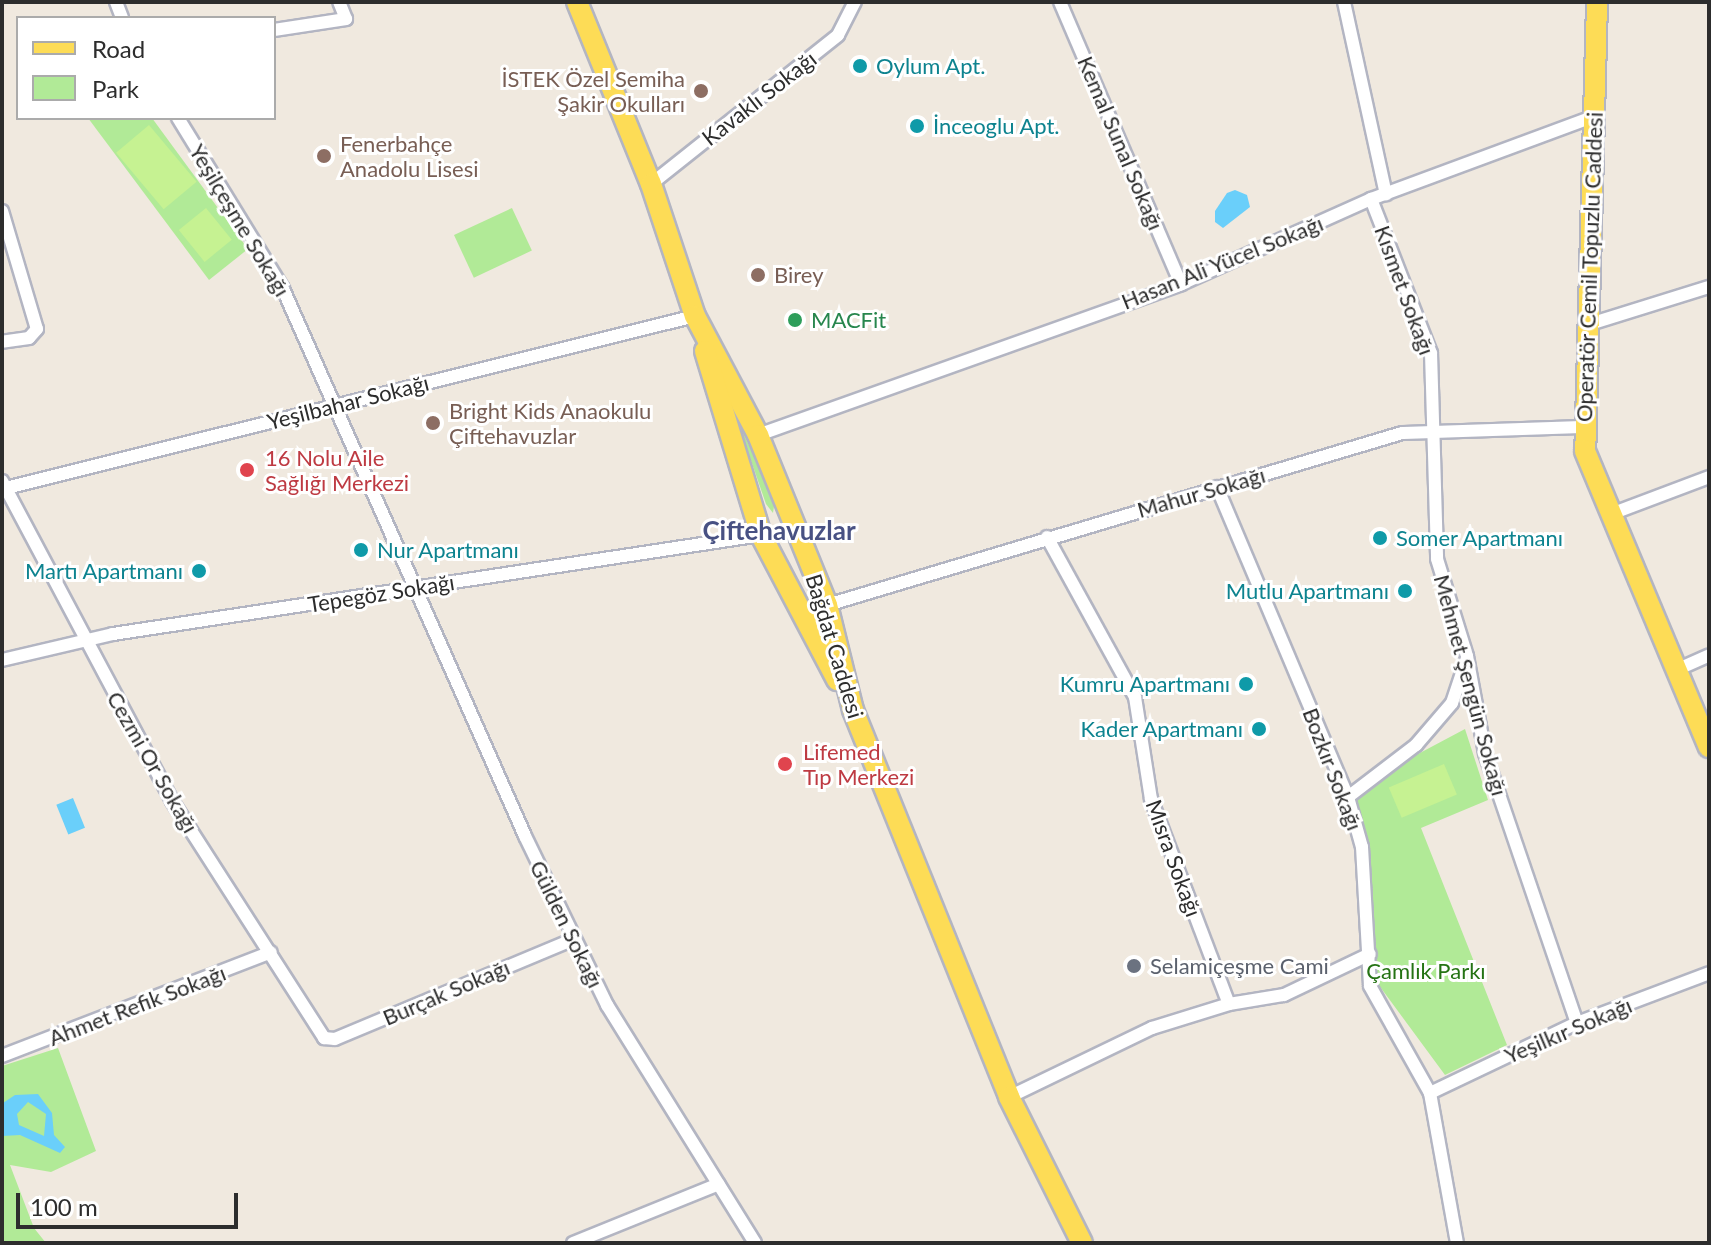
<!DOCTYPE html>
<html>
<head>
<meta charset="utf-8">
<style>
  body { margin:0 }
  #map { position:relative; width:1711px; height:1245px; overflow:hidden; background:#f0e9df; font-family:Lato,sans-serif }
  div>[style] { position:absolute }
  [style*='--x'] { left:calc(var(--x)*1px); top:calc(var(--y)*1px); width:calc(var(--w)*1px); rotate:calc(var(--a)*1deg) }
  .green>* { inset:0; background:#b1ea97; transform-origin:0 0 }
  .pitch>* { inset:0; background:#c6f292; transform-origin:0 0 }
  .water>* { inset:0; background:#6acffa; transform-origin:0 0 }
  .roads { filter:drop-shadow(2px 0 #b3b5c2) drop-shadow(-2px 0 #b3b5c2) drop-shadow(0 2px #b3b5c2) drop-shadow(0 -2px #b3b5c2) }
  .street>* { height:12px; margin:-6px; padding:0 6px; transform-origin:6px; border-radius:6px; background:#fff }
  .primary>* { height:20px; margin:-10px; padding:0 10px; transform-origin:10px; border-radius:10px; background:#fddc56 }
  .dots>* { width:22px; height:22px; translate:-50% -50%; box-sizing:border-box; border:4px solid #fff; border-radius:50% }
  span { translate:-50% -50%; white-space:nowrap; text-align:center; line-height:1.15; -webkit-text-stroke:6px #fff; paint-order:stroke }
  .culture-label { font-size:22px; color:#0d838f }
  .left { translate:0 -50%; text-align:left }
  .right { translate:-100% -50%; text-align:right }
  .education-label { font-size:22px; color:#785e54 }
  .street-label { font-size:22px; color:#2d2d2d }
  .leisure-label { font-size:22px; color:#27864d }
  .health-label { font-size:22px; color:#be3a42 }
  .worship-label { font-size:22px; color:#5b616d }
  .park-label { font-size:22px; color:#257314 }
  .quarter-label { font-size:26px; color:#485183; font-weight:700 }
  .frame { position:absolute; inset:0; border:4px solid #2d2d2d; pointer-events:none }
  .legend { position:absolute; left:16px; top:16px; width:260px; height:104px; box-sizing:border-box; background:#fff; border:2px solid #ababab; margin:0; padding:10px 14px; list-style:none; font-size:24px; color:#2d2d2d }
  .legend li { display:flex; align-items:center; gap:16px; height:40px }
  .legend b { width:40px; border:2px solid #ababab }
  .scale { position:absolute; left:16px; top:1193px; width:222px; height:36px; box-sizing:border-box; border:4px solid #2d2d2d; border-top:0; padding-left:10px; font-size:24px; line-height:28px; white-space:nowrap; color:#2d2d2d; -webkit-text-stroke:6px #fff; paint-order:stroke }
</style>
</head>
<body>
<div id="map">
  <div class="green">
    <div style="clip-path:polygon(88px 118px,152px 118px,248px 249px,209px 280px)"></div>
    <div style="left:512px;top:208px;width:47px;height:64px;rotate:65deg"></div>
    <div style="clip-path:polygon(737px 420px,775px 500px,773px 513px,766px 504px)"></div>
    <div style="clip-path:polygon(1465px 729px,1488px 800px,1421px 828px,1507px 1045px,1445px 1075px,1378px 984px,1353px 802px,1386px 771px)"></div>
    <div style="clip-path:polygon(58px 1048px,96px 1151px,51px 1172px,10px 1165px,34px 1228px,46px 1243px,2px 1243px,2px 1066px)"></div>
  </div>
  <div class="pitch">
    <div style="left:149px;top:125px;width:74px;height:43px;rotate:50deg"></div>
    <div style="left:206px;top:208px;width:41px;height:35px;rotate:51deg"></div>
    <div style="left:1444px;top:764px;width:33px;height:60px;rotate:67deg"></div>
  </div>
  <div class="water">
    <div style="clip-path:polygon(1235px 190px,1247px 195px,1250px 207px,1223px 228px,1215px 222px,1215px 211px,1227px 193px)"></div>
    <div style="left:73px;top:798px;width:32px;height:18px;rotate:68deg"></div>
    <div style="clip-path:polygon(evenodd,38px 1094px,52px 1113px,54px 1135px,65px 1147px,60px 1153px,20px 1135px,2px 1136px,3px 1103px,15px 1095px,38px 1094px,28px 1102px,46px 1114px,44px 1136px,19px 1125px,17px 1114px,28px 1102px)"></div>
  </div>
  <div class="roads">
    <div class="street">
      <div style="--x:116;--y:2;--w:17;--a:69"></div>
      <div style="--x:1060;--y:2;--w:307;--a:66.8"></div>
      <div style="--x:1344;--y:2;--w:197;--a:77.7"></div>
      <div style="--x:274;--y:30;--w:73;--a:-8.7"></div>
      <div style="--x:346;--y:19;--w:18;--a:-112"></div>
      <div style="--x:178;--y:118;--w:201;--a:58.4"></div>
      <div style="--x:283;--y:289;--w:598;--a:66.13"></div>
      <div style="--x:525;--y:836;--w:188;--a:64.1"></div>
      <div style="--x:607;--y:1005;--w:280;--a:58.1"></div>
      <div style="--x:651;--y:184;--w:239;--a:-38.5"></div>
      <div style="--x:838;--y:35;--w:37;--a:-63"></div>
      <div style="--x:1371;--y:199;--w:165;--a:68.7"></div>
      <div style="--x:1431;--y:353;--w:206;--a:88.3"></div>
      <div style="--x:1437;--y:559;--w:102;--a:72.8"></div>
      <div style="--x:1467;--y:656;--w:99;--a:79.5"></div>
      <div style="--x:1485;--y:753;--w:285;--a:71.2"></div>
      <div style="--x:2;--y:211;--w:123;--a:73.5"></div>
      <div style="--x:37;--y:329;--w:12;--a:132"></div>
      <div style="--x:29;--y:338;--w:27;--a:172"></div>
      <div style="--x:1590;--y:324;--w:125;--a:-17.3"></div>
      <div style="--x:758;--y:435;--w:449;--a:-19.6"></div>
      <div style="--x:1181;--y:284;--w:208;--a:-24.1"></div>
      <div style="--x:1371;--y:199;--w:237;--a:-20.3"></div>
      <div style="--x:2;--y:481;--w:362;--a:62"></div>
      <div style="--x:172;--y:801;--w:282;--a:57.3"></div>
      <div style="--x:324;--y:1038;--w:11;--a:5"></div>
      <div style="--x:335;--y:1039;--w:259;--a:-22.7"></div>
      <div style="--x:1217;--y:487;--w:337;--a:67.1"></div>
      <div style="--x:1348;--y:797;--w:52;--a:74.4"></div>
      <div style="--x:1362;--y:847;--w:139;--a:86.7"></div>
      <div style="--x:1370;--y:986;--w:123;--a:60.7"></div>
      <div style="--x:1430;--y:1093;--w:152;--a:79.8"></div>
      <div style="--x:2;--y:489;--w:714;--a:-14.02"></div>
      <div style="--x:1611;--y:514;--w:105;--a:-20.7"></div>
      <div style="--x:1047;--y:537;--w:183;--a:61.2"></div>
      <div style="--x:1135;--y:697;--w:103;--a:81.1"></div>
      <div style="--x:1151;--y:799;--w:219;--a:69.2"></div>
      <div style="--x:827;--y:605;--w:600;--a:-16.65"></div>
      <div style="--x:1402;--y:433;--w:181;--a:-1.9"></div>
      <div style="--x:2;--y:660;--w:114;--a:-13.2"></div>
      <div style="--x:113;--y:634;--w:656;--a:-8.69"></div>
      <div style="--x:1676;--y:670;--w:36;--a:-24"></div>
      <div style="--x:1348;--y:797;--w:86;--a:-37.4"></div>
      <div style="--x:1416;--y:745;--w:55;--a:-49.4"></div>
      <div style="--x:1452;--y:703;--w:47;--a:-71.6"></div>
      <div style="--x:2;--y:1056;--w:288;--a:-21.1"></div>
      <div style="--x:1430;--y:1093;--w:163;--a:-25.5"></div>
      <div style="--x:1577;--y:1023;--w:141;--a:-20.7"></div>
      <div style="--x:1009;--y:1097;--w:159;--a:-25.8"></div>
      <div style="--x:1152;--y:1028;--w:81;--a:-17.3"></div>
      <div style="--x:1229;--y:1004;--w:56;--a:-9.3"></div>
      <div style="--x:1284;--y:995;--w:95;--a:-25.5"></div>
      <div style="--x:573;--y:1243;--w:157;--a:-22"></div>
    </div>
    <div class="primary">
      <div style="--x:577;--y:2;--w:196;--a:67.9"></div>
      <div style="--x:651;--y:184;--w:139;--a:71.6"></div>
      <div style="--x:695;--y:316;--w:135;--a:62.1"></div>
      <div style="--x:758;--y:435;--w:183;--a:67.9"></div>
      <div style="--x:827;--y:605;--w:108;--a:76.1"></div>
      <div style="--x:853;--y:710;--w:417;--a:68"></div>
      <div style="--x:1009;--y:1097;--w:163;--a:63.4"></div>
      <div style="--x:1597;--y:2;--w:449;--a:91.5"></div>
      <div style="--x:1585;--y:451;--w:321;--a:67.3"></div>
      <div style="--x:705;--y:351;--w:192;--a:73.1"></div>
      <div style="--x:761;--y:535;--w:164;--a:62.3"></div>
    </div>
  </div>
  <div class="dots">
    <div style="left:860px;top:66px;background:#0f9aa8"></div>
    <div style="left:701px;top:91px;background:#8d6e63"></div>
    <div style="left:917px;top:126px;background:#0f9aa8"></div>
    <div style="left:324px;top:156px;background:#8d6e63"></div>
    <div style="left:758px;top:275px;background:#8d6e63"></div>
    <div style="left:795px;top:320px;background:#2e9e5b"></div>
    <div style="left:433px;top:423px;background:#8d6e63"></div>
    <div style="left:247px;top:470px;background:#e0444e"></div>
    <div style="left:1380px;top:538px;background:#0f9aa8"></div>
    <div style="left:361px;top:550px;background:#0f9aa8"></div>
    <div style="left:199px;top:571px;background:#0f9aa8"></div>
    <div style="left:1405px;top:591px;background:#0f9aa8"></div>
    <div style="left:1246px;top:684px;background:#0f9aa8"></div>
    <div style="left:1259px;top:729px;background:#0f9aa8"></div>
    <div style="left:785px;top:764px;background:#e0444e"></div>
    <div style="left:1134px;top:966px;background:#6b7280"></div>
  </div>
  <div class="culture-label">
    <span class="left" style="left:876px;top:66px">Oylum Apt.</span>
    <span class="left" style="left:933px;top:126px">İnceoglu Apt.</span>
    <span class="left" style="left:1396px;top:538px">Somer Apartmanı</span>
    <span class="left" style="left:377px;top:550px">Nur Apartmanı</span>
    <span class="right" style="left:183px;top:571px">Martı Apartmanı</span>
    <span class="right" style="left:1389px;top:591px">Mutlu Apartmanı</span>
    <span class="right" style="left:1230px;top:684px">Kumru Apartmanı</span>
    <span class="right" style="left:1243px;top:729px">Kader Apartmanı</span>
  </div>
  <div class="education-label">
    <span class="right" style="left:685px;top:91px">İSTEK Özel Semiha<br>Şakir Okulları</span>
    <span class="left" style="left:340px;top:156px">Fenerbahçe<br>Anadolu Lisesi</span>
    <span class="left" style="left:774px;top:275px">Birey</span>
    <span class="left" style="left:449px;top:423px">Bright Kids Anaokulu<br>Çiftehavuzlar</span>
  </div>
  <div class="street-label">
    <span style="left:759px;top:98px;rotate:-38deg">Kavaklı Sokağı</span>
    <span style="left:1121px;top:143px;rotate:67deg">Kemal Sunal Sokağı</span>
    <span style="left:240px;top:220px;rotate:59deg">Yeşilçeşme Sokağı</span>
    <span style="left:1222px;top:262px;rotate:-22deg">Hasan Ali Yücel Sokağı</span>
    <span style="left:1589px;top:267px;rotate:-88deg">Operatör Cemil Topuzlu Caddesi</span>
    <span style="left:1405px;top:290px;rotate:70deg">Kısmet Sokağı</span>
    <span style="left:348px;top:402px;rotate:-14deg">Yeşilbahar Sokağı</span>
    <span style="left:1201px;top:492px;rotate:-16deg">Mahur Sokağı</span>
    <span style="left:381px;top:593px;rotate:-9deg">Tepegöz Sokağı</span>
    <span style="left:835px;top:646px;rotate:73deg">Bağdat Caddesi</span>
    <span style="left:1471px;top:685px;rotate:75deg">Mehmet Şengün Sokağı</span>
    <span style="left:153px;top:762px;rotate:60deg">Cezmi Or Sokağı</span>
    <span style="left:1333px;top:769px;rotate:69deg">Bozkır Sokağı</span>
    <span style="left:1174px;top:858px;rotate:70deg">Mısra Sokağı</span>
    <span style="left:567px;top:924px;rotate:64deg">Gülden Sokağı</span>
    <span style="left:446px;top:992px;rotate:-23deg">Burçak Sokağı</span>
    <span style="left:137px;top:1005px;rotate:-21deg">Ahmet Refik Sokağı</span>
    <span style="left:1568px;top:1030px;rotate:-23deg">Yeşilkır Sokağı</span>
  </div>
  <div class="leisure-label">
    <span class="left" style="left:811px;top:320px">MACFit</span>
  </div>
  <div class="health-label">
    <span class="left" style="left:265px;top:470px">16 Nolu Aile<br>Sağlığı Merkezi</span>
    <span class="left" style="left:803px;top:764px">Lifemed<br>Tıp Merkezi</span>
  </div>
  <div class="worship-label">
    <span class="left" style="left:1150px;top:966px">Selamiçeşme Cami</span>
  </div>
  <div class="park-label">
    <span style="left:1426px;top:971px">Çamlık Parkı</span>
  </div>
  <div class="quarter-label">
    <span style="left:779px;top:531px">Çiftehavuzlar</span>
  </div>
  <div class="frame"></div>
  <ul class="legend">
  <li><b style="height:10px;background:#fddc56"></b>Road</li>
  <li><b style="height:22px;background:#b1ea97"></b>Park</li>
  </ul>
  <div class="scale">100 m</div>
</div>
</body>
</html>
